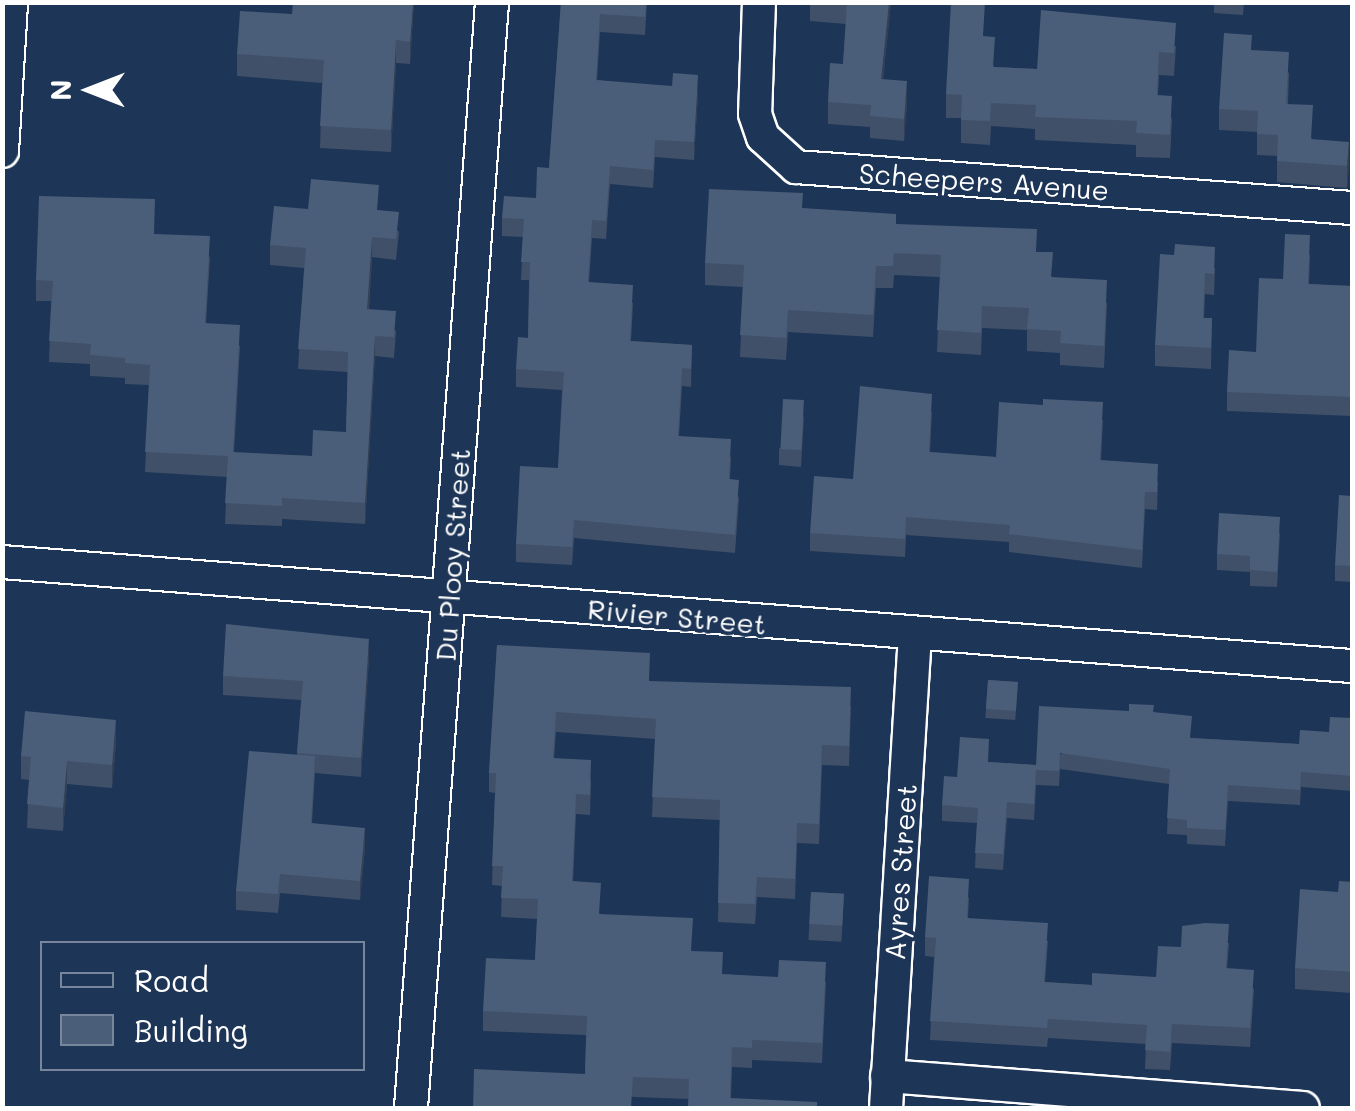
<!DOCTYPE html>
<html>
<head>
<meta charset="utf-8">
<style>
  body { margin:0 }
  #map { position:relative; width:1355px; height:1111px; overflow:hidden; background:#1d3557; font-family:Mali,sans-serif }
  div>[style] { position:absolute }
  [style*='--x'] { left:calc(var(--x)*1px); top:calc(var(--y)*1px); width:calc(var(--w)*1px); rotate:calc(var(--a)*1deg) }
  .roads { filter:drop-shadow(2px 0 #fff) drop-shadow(-2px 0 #fff) drop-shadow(0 2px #fff) drop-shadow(0 -2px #fff) }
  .street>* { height:32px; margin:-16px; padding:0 16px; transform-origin:16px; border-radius:16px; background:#1d3557 }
  .wall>* { inset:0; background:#405068; transform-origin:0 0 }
  .shaded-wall>* { inset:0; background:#344155 }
  .building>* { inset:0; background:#4a5d79; transform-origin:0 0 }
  span { translate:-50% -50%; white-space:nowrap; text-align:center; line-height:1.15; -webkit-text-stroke:8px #1d3557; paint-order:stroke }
  .street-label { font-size:28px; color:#fff }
  .frame { position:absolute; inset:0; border:5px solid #fff; pointer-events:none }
  .legend { position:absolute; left:40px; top:941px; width:325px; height:130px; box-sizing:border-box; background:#1d3557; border:2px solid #77869a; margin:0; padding:12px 18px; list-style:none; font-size:30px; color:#fff }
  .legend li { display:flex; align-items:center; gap:20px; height:50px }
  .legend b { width:50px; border:2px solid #77869a }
  .north { position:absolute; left:40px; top:40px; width:100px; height:100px; -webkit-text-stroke:8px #1d3557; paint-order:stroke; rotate:270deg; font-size:28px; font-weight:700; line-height:40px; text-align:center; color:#fff }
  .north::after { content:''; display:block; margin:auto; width:35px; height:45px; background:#fff; clip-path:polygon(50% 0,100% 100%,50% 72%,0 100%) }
</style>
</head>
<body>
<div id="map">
  <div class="roads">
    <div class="street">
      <div style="--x:759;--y:2;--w:112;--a:92"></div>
      <div style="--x:755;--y:114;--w:24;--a:71"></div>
      <div style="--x:763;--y:137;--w:45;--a:42.3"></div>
      <div style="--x:796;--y:167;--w:558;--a:4.22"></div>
      <div style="--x:2;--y:151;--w:149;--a:-86.5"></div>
      <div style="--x:2;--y:562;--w:1354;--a:4.41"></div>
      <div style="--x:887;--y:1076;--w:417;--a:4.4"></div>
      <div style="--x:411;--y:1108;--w:1109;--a:-85.81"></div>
      <div style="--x:886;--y:1108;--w:474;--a:-86.5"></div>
    </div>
  </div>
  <div class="wall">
    <div style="clip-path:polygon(414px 2px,410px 64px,396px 63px,391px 152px,320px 148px,322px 83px,237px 76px,237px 54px,292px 14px)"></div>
    <div style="clip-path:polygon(561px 2px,647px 2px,645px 35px,600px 32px,597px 80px,698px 93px,694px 160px,655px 157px,653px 188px,610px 184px,606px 239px,592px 238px,589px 282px,633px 303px,631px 341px,692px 345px,691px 387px,682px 386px,679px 436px,731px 457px,730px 479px,739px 498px,735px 553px,574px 538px,572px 565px,516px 562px,516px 544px,558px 468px,562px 390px,516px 387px,516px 369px,528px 338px,529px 280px,521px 280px,523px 237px,502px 236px,502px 218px,536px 198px,549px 168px)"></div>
    <div style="clip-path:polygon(810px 2px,891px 2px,883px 79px,907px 102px,904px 141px,870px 138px,870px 127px,828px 124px,828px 102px,843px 64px,846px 24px,810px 21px)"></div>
    <div style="clip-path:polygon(1214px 2px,1244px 2px,1243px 15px,1214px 13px)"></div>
    <div style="clip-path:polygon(984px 37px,994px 67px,1037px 69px,1176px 46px,1174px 76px,1159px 75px,1158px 95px,1172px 119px,1170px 158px,1136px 157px,1136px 145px,1035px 140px,1035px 129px,991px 126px,990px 145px,961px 143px,961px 118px,946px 118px,946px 94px)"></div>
    <div style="clip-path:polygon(1252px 50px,1289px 73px,1288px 104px,1312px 139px,1349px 163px,1347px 188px,1277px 182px,1277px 156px,1257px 155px,1257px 132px,1219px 130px,1219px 109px)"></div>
    <div style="clip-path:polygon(803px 208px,896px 224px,1037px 252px,1052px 277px,1107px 303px,1104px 368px,1060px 365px,1060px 353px,1027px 351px,1027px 330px,982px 328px,981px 355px,937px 352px,940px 277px,894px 275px,893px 288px,876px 288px,873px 337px,788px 332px,786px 360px,740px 357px,743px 287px,705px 285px,705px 263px)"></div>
    <div style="clip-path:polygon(308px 209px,379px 210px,399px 232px,396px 260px,372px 257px,369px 309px,396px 331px,394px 358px,375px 356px,365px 524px,282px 519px,282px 526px,225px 524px,227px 477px,145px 472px,149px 385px,125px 384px,125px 378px,90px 376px,90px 364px,49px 362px,51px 301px,36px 301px,36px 280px,155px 234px,210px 257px,206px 323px,240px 346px,234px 453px,312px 456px,346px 432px,348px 372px,298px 369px,304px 268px,270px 265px,270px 245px)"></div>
    <div style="clip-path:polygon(1310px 254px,1309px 284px,1352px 286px,1352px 416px,1227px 411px,1227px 392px,1256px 352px,1283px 279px)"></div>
    <div style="clip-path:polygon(1174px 255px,1215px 268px,1214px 295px,1205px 294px,1204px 318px,1212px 318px,1211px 369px,1155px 366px,1155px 345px)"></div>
    <div style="clip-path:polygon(932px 411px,930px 452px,996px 457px,1103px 420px,1101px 460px,1158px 482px,1157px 510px,1145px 509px,1142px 568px,1009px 552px,1009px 542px,906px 535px,905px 557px,810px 551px,810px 533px,853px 479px)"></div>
    <div style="clip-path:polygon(804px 416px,801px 467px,779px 465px,779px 449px)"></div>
    <div style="clip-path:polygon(1352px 496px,1352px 582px,1335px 581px,1335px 565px)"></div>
    <div style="clip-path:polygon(1280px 533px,1277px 587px,1250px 586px,1250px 572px,1217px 570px,1217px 554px)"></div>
    <div style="clip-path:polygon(497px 645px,650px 681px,851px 706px,849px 766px,822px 765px,819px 844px,797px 843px,795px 899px,757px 897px,755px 924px,718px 922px,720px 820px,652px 817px,655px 739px,556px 732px,554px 759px,591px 780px,590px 815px,576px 814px,573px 882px,600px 914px,692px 951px,722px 974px,826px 982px,822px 1063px,752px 1060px,752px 1068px,732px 1067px,731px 1098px,688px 1099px,633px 1097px,585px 1074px,586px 1035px,483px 1031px,483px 1011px,535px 960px,537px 919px,501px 917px,502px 886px,492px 885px,495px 793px,489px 792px,489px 773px)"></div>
    <div style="clip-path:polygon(369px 658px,361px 777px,315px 773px,312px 823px,365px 847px,360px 900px,280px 893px,278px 913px,236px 910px,236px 891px,297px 755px,301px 700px,223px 695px,223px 676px)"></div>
    <div style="left:988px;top:680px;width:30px;height:38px;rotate:4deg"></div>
    <div style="clip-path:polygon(1154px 712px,1191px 738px,1299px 744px,1329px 732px,1352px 718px,1352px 791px,1301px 787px,1300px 805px,1228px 801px,1225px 846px,1187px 844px,1187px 835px,1167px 834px,1169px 784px,1060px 769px,1059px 786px,1036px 785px,1034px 820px,1007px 818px,1003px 870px,975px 868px,977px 823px,942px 821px,942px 805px,957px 777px,989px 762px,1036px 765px)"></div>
    <div style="clip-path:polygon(116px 743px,112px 788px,67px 784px,63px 831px,27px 828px,29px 780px,21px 779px,21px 756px)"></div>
    <div style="clip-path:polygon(1352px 882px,1352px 993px,1295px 989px,1295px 968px,1338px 892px)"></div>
    <div style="left:811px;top:892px;width:33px;height:48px;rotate:3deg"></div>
    <div style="clip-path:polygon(969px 897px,968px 918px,1048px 941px,1045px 982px,1092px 985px,1156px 977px,1181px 947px,1229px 943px,1227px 969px,1254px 989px,1250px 1047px,1172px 1043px,1170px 1070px,1145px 1069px,1146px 1044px,1048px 1038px,1047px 1047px,930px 1040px,934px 957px,925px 956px,925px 937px)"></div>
  </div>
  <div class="shaded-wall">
    <div style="clip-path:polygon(413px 2px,414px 2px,410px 64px,410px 42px)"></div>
    <div style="clip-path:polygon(889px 2px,891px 2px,881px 100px,881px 79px)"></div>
    <div style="clip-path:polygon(396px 40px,396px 63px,391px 152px,391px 130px)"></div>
    <div style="clip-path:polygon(698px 75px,698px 93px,694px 160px,694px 142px)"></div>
    <div style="clip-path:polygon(907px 81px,907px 102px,904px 141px,904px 119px)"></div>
    <div style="clip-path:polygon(1349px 142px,1349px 163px,1347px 188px,1347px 166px)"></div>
    <div style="clip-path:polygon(372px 237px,372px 257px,367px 329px,367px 309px)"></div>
    <div style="clip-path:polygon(375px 336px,375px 356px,365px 524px,365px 503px)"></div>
    <div style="clip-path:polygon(369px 639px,369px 658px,361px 777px,361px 758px)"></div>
    <div style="clip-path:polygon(116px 720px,116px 743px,112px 788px,112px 765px)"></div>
    <div style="clip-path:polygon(67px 761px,67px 784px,63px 831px,63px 808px)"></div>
    <div style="clip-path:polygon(365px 828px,365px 847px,360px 900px,360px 881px)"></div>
  </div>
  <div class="building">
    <div style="clip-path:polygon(293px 2px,413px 2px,410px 42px,396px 40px,391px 130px,320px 126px,324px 60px,237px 54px,240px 11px,292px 14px)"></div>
    <div style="clip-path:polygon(561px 2px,646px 2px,645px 17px,600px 14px,596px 80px,672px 86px,673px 73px,698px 75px,694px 142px,655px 140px,653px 170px,610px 166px,606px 221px,592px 220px,588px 282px,633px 285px,630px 341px,692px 345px,691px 369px,682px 368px,678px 436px,731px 439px,729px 479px,739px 480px,735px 535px,574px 520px,572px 547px,516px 544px,520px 466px,558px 468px,564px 372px,516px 369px,518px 337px,528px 338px,530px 262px,521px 262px,524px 219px,502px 218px,504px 196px,536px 198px,537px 167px,549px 168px)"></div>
    <div style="clip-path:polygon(847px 2px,889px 2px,881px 79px,907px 81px,904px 119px,870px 116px,871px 105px,828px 102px,830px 63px,843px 64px)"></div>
    <div style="clip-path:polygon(951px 2px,985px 2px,983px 36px,995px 37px,993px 67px,1037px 69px,1041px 10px,1176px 23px,1174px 53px,1159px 52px,1157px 95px,1172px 96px,1170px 135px,1136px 133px,1137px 121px,1035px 117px,1036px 105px,991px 103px,990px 121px,961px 120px,962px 95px,946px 94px)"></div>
    <div style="clip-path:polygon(1224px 33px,1252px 35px,1251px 50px,1289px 52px,1286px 104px,1313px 105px,1311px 139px,1349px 142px,1347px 166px,1277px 161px,1278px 135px,1257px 134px,1258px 111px,1219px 109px)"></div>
    <div style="clip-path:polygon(311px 179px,379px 185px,377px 210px,399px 212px,396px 239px,372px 237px,367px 309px,396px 311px,394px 337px,375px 336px,365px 503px,282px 498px,282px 506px,225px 503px,228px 456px,145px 452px,150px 365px,125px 363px,125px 358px,90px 355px,91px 344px,49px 341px,53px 281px,36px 280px,39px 196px,155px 199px,154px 234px,210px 236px,205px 323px,240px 325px,233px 452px,312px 456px,313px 430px,346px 432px,348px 352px,298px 349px,306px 248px,270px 245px,274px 206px,308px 209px)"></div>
    <div style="clip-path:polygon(709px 189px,803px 193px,802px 208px,896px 214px,896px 224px,1037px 229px,1036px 252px,1053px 252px,1051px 277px,1107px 280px,1104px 346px,1060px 343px,1061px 331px,1027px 329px,1029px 308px,982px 306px,981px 333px,937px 330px,941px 255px,894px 253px,893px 266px,876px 266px,873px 315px,788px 310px,786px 338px,740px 335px,744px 265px,705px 263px)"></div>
    <div style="clip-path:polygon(1285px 234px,1310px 235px,1308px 284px,1352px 286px,1352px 397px,1227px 392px,1229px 350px,1256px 352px,1259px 278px,1283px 279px)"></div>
    <div style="clip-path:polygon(1175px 244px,1215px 247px,1214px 274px,1205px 273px,1203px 318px,1212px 318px,1211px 348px,1155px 345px,1160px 254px,1174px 255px)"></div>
    <div style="clip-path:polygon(860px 386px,932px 394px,929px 452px,996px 457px,999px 402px,1043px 405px,1043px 399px,1103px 402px,1100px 460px,1158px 464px,1157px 492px,1145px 492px,1142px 550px,1009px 534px,1010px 525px,906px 517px,905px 539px,810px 533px,814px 476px,853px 479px)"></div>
    <div style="left:783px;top:399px;width:21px;height:50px;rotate:3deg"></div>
    <div style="clip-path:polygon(1339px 495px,1352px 496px,1352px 566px,1335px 565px)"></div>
    <div style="clip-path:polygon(1219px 513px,1280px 517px,1277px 572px,1250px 570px,1250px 556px,1217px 554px)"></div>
    <div style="clip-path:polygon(226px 624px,369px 639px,361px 758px,297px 753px,303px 681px,223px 676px)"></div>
    <div style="clip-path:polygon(497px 645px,650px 653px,649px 681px,851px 687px,849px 746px,822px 745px,819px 824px,797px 823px,795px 879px,757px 877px,755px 904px,718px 903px,720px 800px,652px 797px,656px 719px,556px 712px,553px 758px,591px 760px,590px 795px,576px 794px,572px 881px,601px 883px,599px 914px,693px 918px,691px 951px,723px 952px,722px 974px,778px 977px,779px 960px,826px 962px,822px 1043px,752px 1040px,752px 1048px,732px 1047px,730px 1098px,817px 1102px,817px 1108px,688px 1108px,689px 1079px,633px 1077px,631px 1108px,473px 1108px,474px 1069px,585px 1074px,587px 1016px,483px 1011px,486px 958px,535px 960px,538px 899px,501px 898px,503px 866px,492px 866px,496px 773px,489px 773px)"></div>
    <div style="left:988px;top:680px;width:30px;height:29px;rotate:4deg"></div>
    <div style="clip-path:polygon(1129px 704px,1154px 705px,1153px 712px,1192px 716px,1190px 738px,1299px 744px,1300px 730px,1329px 732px,1330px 717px,1352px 718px,1352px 776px,1301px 772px,1300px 790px,1228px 785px,1225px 830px,1187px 828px,1187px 820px,1167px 818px,1170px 769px,1060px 753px,1059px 771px,1036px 770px,1034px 804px,1007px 802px,1003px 854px,975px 853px,978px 808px,942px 805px,944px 776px,957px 777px,960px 737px,989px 739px,988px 762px,1036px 765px,1039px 706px,1129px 711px)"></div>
    <div style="clip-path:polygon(25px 711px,116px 720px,112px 765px,67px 761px,63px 808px,27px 804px,31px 757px,21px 756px)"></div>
    <div style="clip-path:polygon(249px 751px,315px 756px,311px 823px,365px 828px,360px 881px,280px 874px,278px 894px,236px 891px)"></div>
    <div style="clip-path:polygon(929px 876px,969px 879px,967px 918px,1048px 923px,1044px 982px,1092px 985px,1092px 973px,1156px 977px,1158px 946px,1181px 947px,1182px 926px,1205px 923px,1229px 924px,1226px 968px,1254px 970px,1250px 1028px,1172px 1024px,1170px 1052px,1145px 1050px,1147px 1025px,1048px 1019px,1047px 1028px,930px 1021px,936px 938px,925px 937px)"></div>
    <div style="clip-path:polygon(1339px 881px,1352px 882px,1352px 972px,1295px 968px,1300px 889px,1338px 892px)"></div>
    <div style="left:811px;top:892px;width:33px;height:32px;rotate:3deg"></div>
  </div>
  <div class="street-label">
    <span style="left:984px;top:181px;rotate:4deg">Scheepers Avenue</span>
    <span style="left:452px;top:555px;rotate:-86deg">Du Plooy Street</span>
    <span style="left:677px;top:616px;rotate:5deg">Rivier Street</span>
    <span style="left:900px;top:872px;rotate:-86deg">Ayres Street</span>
  </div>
  <div class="frame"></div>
  <ul class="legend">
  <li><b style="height:12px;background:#1d3557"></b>Road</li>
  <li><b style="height:28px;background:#4a5d79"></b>Building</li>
  </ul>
  <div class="north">N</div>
</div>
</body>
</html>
